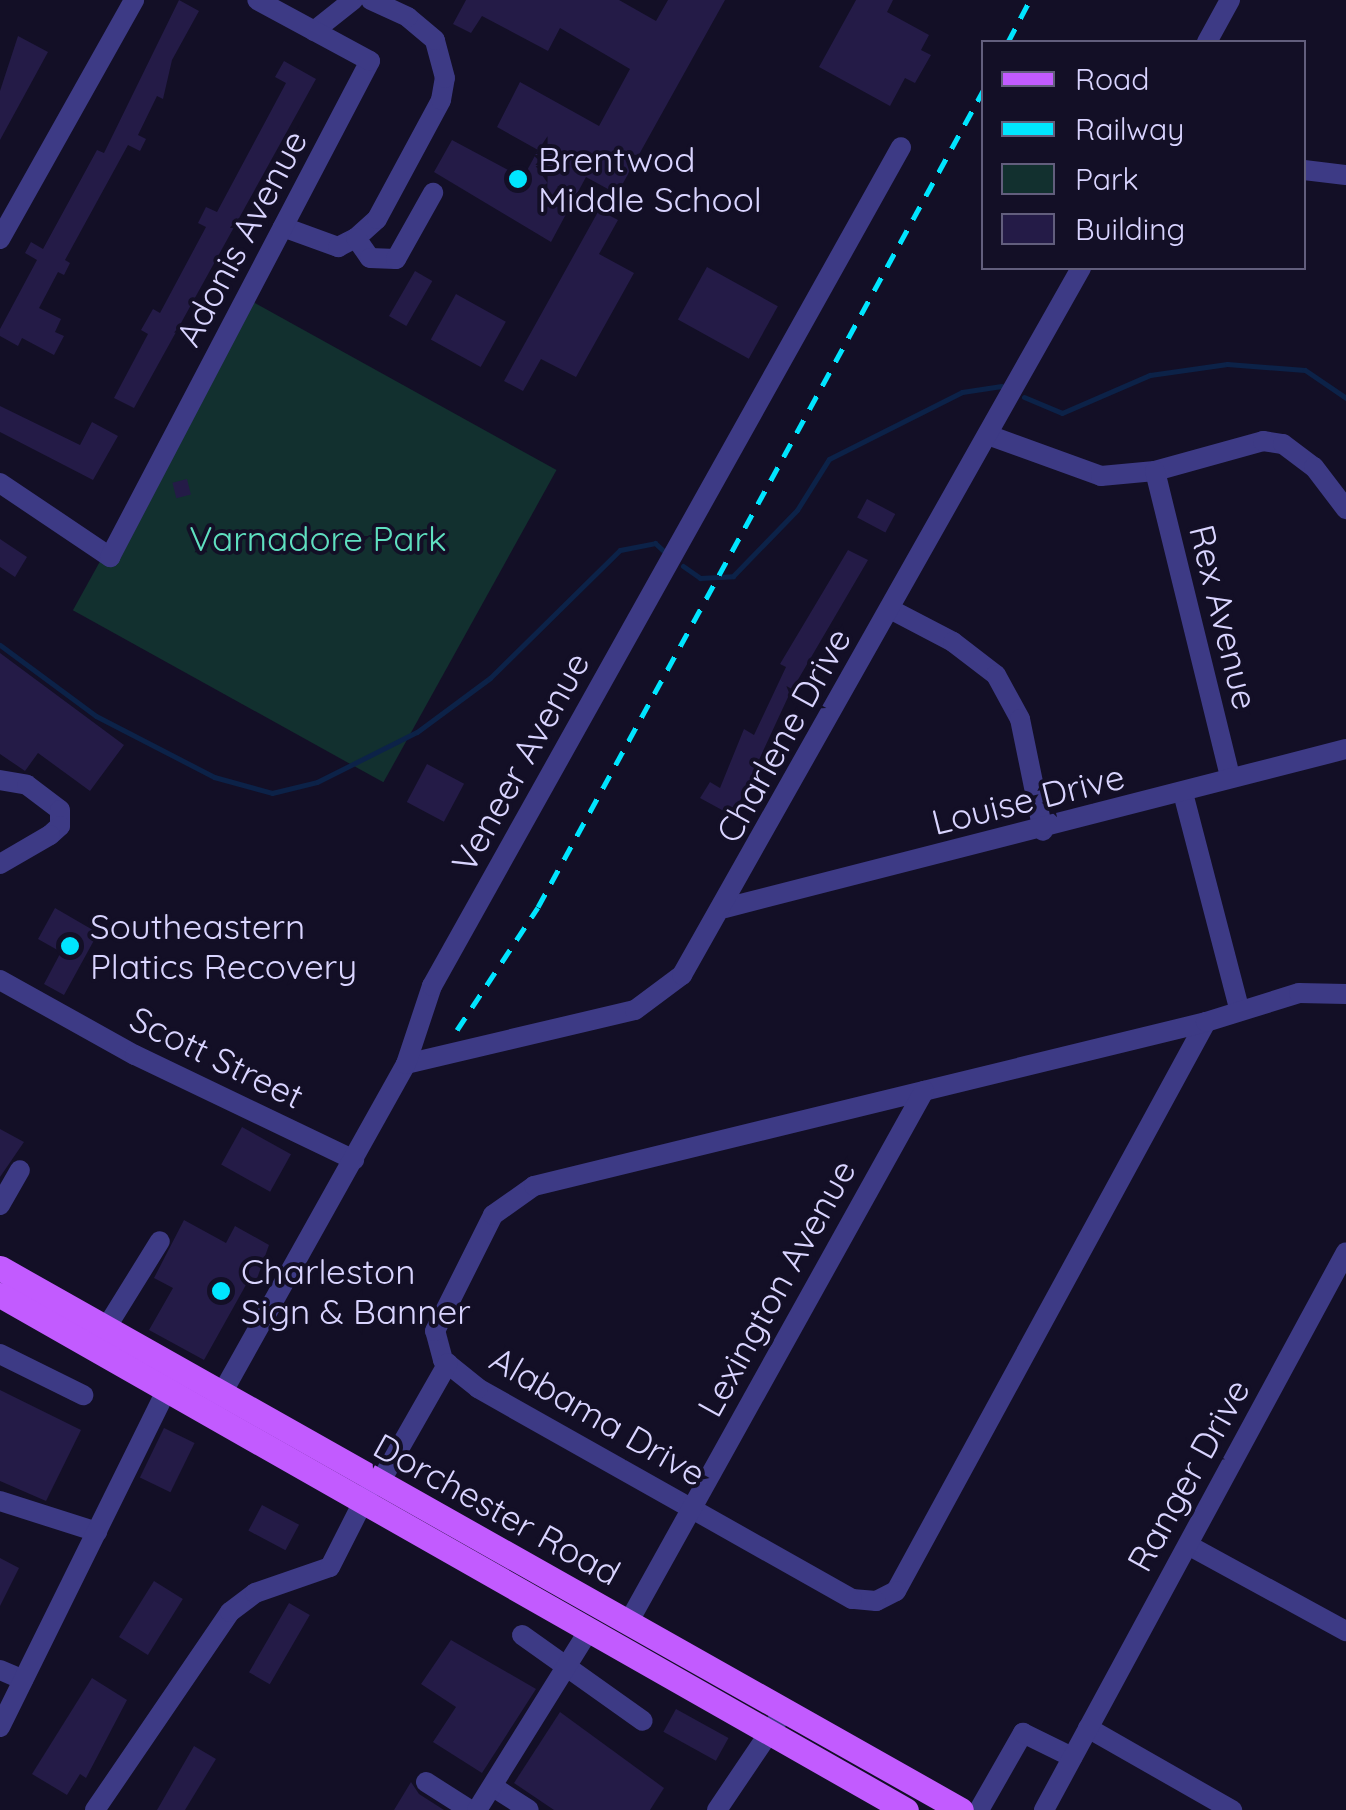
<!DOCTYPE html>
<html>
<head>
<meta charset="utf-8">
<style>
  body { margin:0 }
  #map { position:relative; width:1346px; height:1810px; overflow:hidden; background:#130f26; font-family:Quicksand,sans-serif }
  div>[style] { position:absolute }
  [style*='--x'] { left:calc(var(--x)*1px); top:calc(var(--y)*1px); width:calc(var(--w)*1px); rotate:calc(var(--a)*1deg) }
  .green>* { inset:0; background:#12302f; transform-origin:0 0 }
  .stream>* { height:5px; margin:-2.5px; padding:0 2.5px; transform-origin:2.5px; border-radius:2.5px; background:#0c2248 }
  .building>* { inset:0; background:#241b47; transform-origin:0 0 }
  .minor>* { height:20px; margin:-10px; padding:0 10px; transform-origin:10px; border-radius:10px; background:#3d3a85 }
  .major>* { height:25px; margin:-12.5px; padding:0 12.5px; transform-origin:12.5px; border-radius:12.5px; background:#c25bff }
  .rail>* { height:5px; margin-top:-2.5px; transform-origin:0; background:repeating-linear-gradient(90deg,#00e5ff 0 15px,transparent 0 27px) }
  .dots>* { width:28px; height:28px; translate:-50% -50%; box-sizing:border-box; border:5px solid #130f26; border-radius:50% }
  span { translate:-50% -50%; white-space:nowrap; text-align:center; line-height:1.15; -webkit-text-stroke:8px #130f26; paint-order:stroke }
  .poi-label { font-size:35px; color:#d9d4ff }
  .left { translate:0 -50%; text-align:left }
  .street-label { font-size:35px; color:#d9d4ff }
  .park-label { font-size:35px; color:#5fe0c0 }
  .legend { position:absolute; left:981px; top:40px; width:325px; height:230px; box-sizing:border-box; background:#130f26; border:2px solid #625e7d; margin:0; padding:12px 18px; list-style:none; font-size:30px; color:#d9d4ff }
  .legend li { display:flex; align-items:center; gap:20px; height:50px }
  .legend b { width:50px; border:2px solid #625e7d }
</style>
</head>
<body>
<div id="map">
  <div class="green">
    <div style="left:246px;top:298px;width:355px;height:357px;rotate:29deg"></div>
  </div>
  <div class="stream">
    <div style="--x:1024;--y:397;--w:41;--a:22.8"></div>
    <div style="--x:1062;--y:413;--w:96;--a:-23.4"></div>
    <div style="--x:1150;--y:375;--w:78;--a:-8.1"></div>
    <div style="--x:1227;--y:364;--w:78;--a:4.4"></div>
    <div style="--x:1305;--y:370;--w:50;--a:34.3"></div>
    <div style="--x:683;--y:566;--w:21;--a:35"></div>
    <div style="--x:700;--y:578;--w:33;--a:-3"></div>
    <div style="--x:733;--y:576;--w:92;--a:-45.9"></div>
    <div style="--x:797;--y:510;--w:60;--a:-57.9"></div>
    <div style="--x:829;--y:459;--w:149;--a:-26.7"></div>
    <div style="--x:962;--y:392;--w:40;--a:-8.5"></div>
    <div style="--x:0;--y:645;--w:119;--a:36.5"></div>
    <div style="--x:96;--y:716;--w:133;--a:27.3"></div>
    <div style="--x:214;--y:777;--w:60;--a:15.4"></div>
    <div style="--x:272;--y:793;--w:46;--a:-13.7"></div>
    <div style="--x:317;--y:782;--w:112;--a:-26.6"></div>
    <div style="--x:417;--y:732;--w:91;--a:-36.5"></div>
    <div style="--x:490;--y:678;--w:182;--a:-44.6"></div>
    <div style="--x:620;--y:550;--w:36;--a:-11"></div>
    <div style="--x:655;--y:543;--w:16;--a:43"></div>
  </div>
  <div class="building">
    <div style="clip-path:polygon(179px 0,199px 11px,172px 60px,163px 99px,157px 96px,138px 135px,146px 139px,140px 151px,128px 145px,65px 260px,70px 263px,64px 275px,58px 272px,39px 308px,61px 319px,55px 332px,64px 336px,54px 355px,22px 338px,18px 346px,0 336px,0 329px,37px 260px,25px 253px,31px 242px,43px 249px,97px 150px,104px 153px)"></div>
    <div style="clip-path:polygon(466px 0,619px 0,656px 21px,668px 0,725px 0,617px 194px,586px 177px,551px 242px,434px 172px,452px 140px,523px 178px,538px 150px,497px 127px,520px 82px,599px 126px,630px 69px,560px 28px,548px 51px,482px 16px,471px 33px,453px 24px)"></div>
    <div style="clip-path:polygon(856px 0,893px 0,887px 12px,929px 35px,921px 50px,931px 55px,915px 83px,905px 78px,890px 106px,819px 67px)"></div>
    <div style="clip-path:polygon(18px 36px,48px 52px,0 140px,0 91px)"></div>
    <div style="clip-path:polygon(284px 61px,316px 79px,134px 408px,114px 398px,148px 334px,141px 330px,153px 309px,160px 313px,206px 227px,198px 223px,206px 207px,217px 212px,286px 83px,275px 77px)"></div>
    <div style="clip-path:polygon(599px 210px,618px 220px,599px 254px,634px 273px,576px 377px,541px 359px,523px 391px,504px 381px)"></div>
    <div style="left:707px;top:267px;width:81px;height:60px;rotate:29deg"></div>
    <div style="left:415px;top:271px;width:20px;height:52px;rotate:30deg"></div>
    <div style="left:456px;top:294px;width:57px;height:52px;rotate:29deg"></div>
    <div style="clip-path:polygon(0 406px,80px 445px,92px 422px,118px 436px,93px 480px,0 432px)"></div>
    <div style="left:187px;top:479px;width:16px;height:15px;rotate:76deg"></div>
    <div style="left:867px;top:499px;width:32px;height:21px;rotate:28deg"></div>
    <div style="clip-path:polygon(0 539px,27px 557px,15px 577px,0 567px)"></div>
    <div style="clip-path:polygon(848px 550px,868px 560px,789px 695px,733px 816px,700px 798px,710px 782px,720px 788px,744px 729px,754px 735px,786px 667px,780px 664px)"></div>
    <div style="clip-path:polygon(0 653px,124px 745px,90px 791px,38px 753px,25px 771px,0 754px)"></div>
    <div style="left:427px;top:764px;width:42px;height:43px;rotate:28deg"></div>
    <div style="clip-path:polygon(55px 908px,98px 933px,64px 995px,44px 984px,61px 952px,38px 939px)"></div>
    <div style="left:242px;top:1127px;width:56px;height:43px;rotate:29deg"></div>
    <div style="clip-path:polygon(0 1129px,24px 1142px,0 1177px)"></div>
    <div style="clip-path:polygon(184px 1220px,226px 1243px,235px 1226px,269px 1245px,254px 1287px,247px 1283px,204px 1360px,149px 1330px,173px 1288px,154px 1278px)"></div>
    <div style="clip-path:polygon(0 1390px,81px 1430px,46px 1501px,0 1481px)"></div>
    <div style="left:164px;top:1428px;width:34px;height:55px;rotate:26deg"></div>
    <div style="left:262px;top:1505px;width:42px;height:29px;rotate:28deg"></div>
    <div style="clip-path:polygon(0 1558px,19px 1568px,0 1606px)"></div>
    <div style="left:154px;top:1581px;width:34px;height:66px;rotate:32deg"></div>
    <div style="left:289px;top:1603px;width:24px;height:80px;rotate:30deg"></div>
    <div style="clip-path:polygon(451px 1640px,536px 1689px,482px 1773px,433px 1742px,456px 1707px,421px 1684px)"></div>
    <div style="clip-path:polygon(92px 1678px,127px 1700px,86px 1778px,80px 1774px,67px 1795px,32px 1774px)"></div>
    <div style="left:676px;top:1709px;width:60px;height:26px;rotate:29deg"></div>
    <div style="clip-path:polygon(560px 1712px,664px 1788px,650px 1810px,554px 1810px,514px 1783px)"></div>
    <div style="clip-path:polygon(194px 1746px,216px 1759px,185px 1810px,157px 1810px)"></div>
    <div style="clip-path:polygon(411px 1782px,419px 1794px,444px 1810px,394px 1810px)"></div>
  </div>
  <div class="minor">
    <div style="--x:314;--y:31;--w:50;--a:-38.5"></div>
    <div style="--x:1207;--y:42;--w:48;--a:-61.3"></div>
    <div style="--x:1304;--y:170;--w:42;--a:6.8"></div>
    <div style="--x:283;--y:227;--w:59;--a:20"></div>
    <div style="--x:338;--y:247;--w:20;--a:-27"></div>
    <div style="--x:356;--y:238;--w:28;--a:-42"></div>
    <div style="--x:377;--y:219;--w:135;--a:-61.7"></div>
    <div style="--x:441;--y:100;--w:22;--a:-80"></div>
    <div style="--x:445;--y:78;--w:39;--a:-105"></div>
    <div style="--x:435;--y:40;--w:35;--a:-140"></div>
    <div style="--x:408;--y:17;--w:41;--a:-155.3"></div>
    <div style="--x:356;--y:238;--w:24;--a:55"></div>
    <div style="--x:370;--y:258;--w:26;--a:2"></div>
    <div style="--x:396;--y:259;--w:76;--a:-60.7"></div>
    <div style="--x:0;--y:239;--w:274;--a:-60.7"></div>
    <div style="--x:988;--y:435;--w:120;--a:19.9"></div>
    <div style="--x:1101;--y:476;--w:54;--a:-5.3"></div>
    <div style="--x:1155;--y:471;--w:112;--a:-15.5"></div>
    <div style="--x:1263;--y:441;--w:20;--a:9"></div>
    <div style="--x:1283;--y:444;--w:39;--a:37"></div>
    <div style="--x:1314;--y:467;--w:53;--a:52.7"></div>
    <div style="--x:1155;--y:471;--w:315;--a:76.2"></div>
    <div style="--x:0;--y:483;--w:133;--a:33.9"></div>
    <div style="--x:110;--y:557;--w:560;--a:-62.34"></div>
    <div style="--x:370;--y:61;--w:128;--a:-151.6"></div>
    <div style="--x:890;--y:609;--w:71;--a:27.6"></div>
    <div style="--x:953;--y:642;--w:54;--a:37.5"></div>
    <div style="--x:996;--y:675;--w:50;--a:61.4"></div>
    <div style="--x:1020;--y:719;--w:114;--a:78.4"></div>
    <div style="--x:0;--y:780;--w:27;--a:10"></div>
    <div style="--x:27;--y:785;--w:41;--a:37.1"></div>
    <div style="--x:60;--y:810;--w:16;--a:90"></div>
    <div style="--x:60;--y:826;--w:13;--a:138"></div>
    <div style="--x:50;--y:835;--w:58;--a:149.9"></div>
    <div style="--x:1183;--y:793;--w:222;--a:75.4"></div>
    <div style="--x:725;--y:908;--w:641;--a:-14.36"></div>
    <div style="--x:0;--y:980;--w:154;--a:29.1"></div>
    <div style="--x:135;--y:1055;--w:243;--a:25.6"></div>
    <div style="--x:1206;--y:1022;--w:648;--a:118.58"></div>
    <div style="--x:896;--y:1591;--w:22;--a:153"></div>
    <div style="--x:876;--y:1601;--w:24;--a:-175"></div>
    <div style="--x:852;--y:1599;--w:429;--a:-150.6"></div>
    <div style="--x:478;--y:1388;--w:45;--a:-141.3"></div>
    <div style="--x:443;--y:1360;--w:30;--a:-105"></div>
    <div style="--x:435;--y:1331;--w:130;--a:-63.4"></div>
    <div style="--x:493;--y:1215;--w:50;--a:-35.3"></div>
    <div style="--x:534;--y:1186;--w:692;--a:-13.71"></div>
    <div style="--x:1206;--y:1022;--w:97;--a:-17.3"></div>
    <div style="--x:1299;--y:993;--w:47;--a:1.2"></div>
    <div style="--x:406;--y:1064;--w:235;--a:-13.3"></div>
    <div style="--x:635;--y:1010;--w:59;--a:-36.7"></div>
    <div style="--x:682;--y:975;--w:812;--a:-60.56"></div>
    <div style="--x:0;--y:1205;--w:40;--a:-60.3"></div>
    <div style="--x:106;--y:1328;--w:102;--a:-58.2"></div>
    <div style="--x:0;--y:1354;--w:93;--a:26.3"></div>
    <div style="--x:216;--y:1404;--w:389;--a:-60.8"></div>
    <div style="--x:406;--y:1064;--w:82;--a:-71.6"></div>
    <div style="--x:432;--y:986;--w:961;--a:-60.79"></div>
    <div style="--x:379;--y:1484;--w:139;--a:-60.3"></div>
    <div style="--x:0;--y:1501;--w:102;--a:17.7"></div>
    <div style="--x:1188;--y:1545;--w:180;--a:28.6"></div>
    <div style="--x:628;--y:1623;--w:609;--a:-60.91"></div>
    <div style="--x:522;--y:1635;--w:148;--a:35.4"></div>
    <div style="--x:0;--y:1670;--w:25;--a:23"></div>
    <div style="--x:0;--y:1727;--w:388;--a:-63.7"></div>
    <div style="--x:1088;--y:1728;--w:166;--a:29.7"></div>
    <div style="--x:426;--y:1782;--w:52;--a:32.5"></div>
    <div style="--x:495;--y:1788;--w:40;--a:32.9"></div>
    <div style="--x:95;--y:1810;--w:240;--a:-55.7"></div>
    <div style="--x:230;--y:1612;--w:31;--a:-37"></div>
    <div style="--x:255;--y:1593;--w:79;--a:-19.1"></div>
    <div style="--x:330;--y:1567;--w:84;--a:-63.1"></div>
    <div style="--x:477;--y:1810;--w:212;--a:-58.1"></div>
    <div style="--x:717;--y:1810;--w:107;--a:-56"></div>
    <div style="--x:979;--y:1810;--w:89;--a:-60.3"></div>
    <div style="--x:1023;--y:1733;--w:55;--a:26.1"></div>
    <div style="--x:1044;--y:1810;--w:634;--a:-61.58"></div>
  </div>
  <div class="major">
    <div style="--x:0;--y:1268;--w:1103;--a:29.42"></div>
    <div style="--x:0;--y:1295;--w:1042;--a:29.62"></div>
  </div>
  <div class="rail">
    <div style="--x:1008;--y:42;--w:47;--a:-62.4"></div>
    <div style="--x:457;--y:1030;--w:147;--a:-56.6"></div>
    <div style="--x:538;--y:907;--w:932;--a:-61.4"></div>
  </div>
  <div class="dots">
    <div style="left:518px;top:179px;background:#00e5ff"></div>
    <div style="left:70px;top:946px;background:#00e5ff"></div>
    <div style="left:221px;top:1291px;background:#00e5ff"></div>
  </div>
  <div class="poi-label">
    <span class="left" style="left:538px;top:179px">Brentwod<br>Middle School</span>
    <span class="left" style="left:90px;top:946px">Southeastern<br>Platics Recovery</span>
    <span class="left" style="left:241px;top:1291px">Charleston<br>Sign &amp; Banner</span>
  </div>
  <div class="street-label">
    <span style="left:241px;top:238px;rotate:-62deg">Adonis Avenue</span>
    <span style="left:1224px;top:617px;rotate:76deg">Rex Avenue</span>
    <span style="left:783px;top:735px;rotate:-61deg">Charlene Drive</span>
    <span style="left:520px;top:762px;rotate:-61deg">Veneer Avenue</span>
    <span style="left:1028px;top:799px;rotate:-14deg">Louise Drive</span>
    <span style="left:217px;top:1057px;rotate:26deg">Scott Street</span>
    <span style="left:776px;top:1288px;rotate:-61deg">Lexington Avenue</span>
    <span style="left:598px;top:1416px;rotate:30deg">Alabama Drive</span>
    <span style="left:1188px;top:1475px;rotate:-61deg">Ranger Drive</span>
    <span style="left:497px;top:1509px;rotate:29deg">Dorchester Road</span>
  </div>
  <div class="park-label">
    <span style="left:318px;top:538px">Varnadore Park</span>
  </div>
  <ul class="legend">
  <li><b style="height:12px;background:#c25bff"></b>Road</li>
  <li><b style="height:12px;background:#00e5ff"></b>Railway</li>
  <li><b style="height:28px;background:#12302f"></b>Park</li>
  <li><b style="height:28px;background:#241b47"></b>Building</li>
  </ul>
</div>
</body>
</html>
